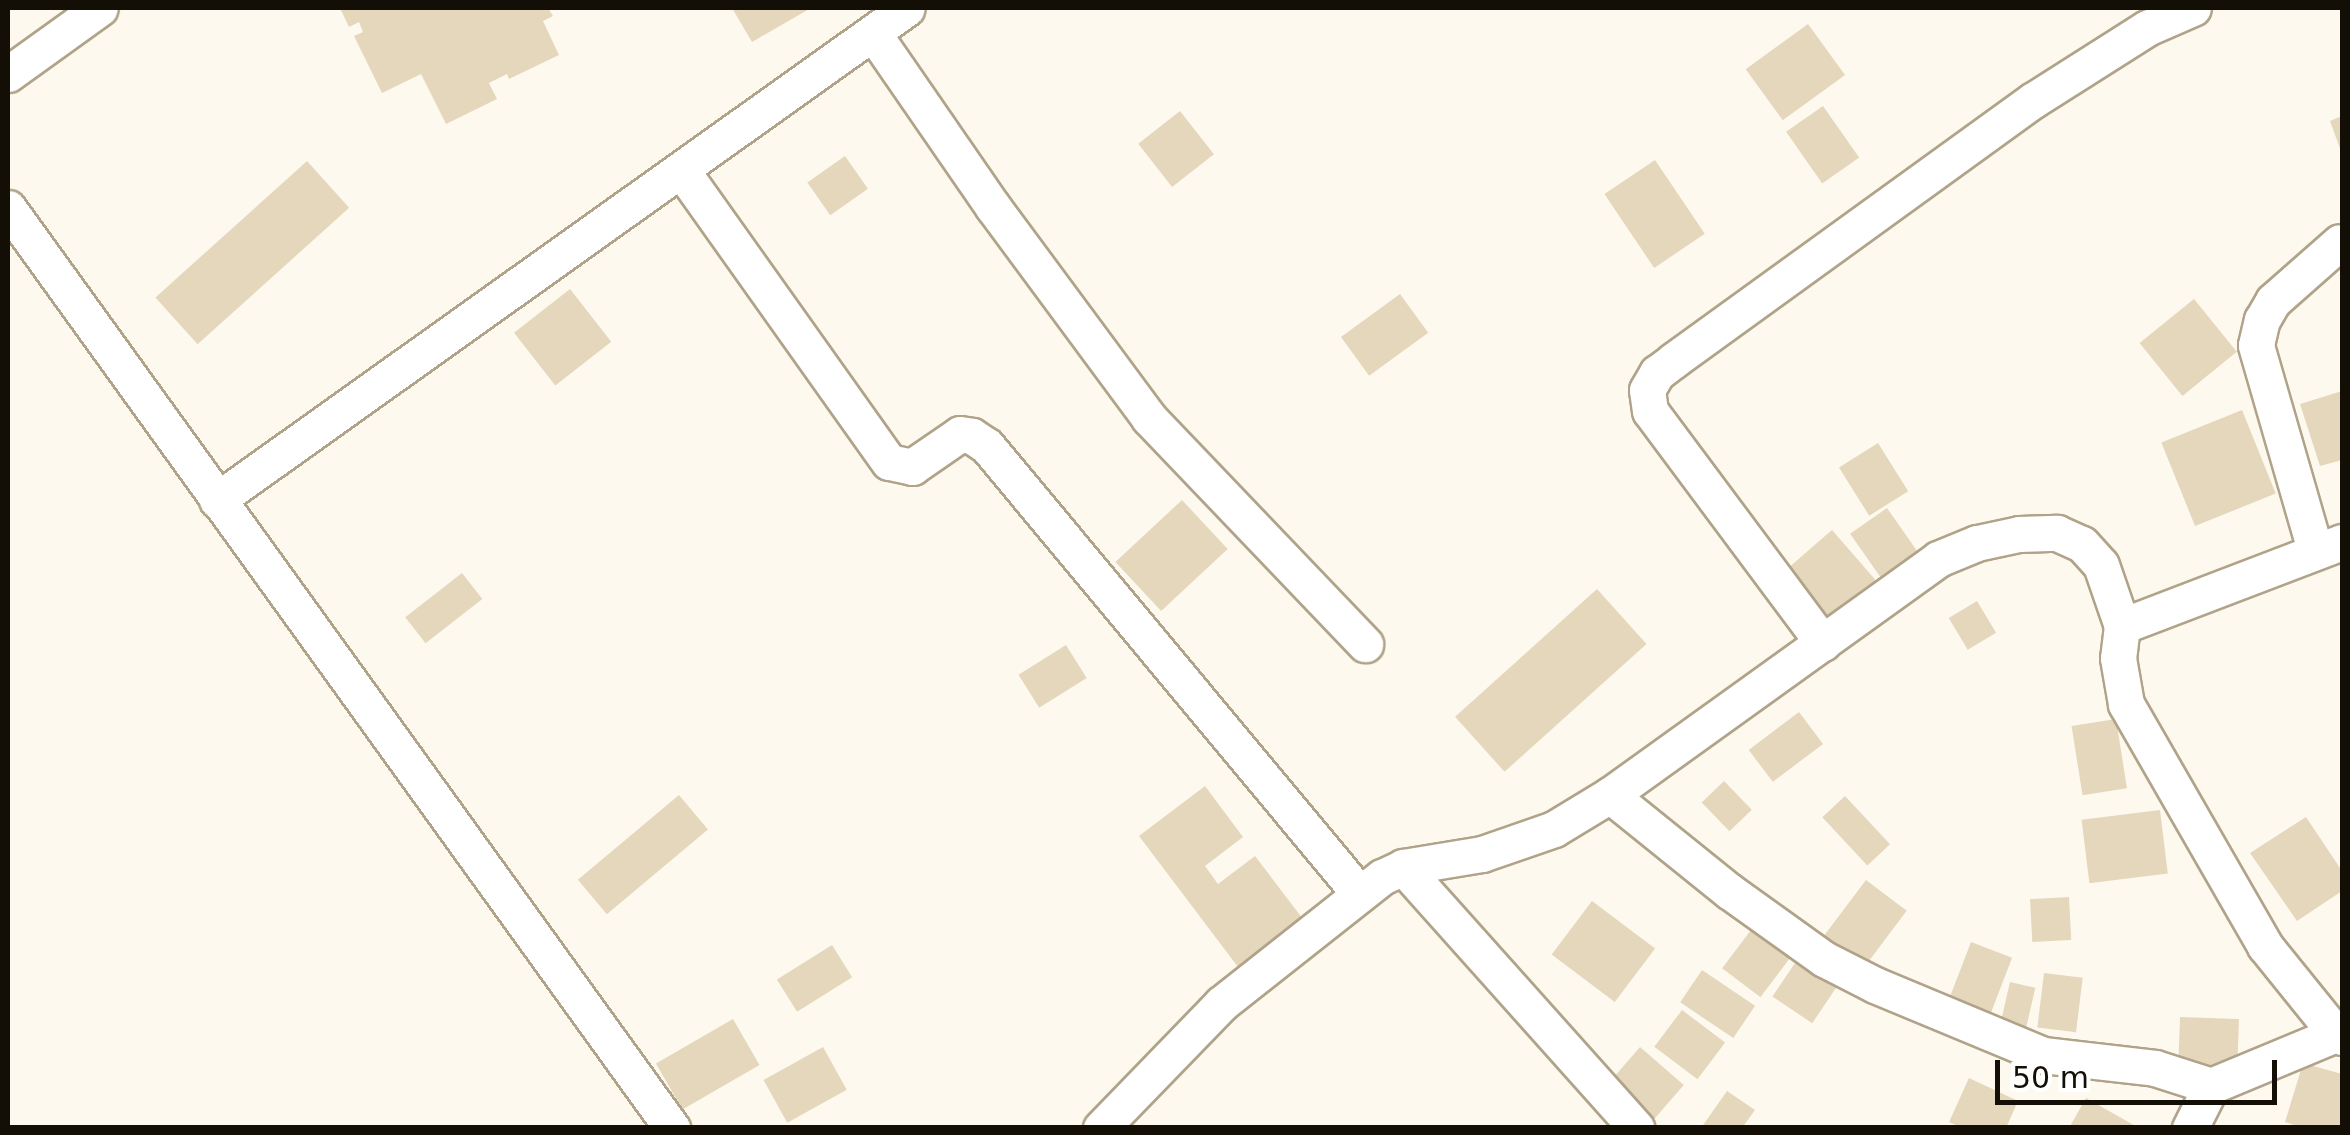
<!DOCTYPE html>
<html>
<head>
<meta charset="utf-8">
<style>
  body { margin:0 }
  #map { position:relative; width:2350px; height:1135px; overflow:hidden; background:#fef9ee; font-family:"DejaVu Sans",sans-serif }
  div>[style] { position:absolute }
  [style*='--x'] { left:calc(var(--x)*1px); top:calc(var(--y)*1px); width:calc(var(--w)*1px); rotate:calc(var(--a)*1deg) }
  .building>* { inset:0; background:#e5d7bc; transform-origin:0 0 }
  .roads { filter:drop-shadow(2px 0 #b0a389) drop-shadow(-2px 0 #b0a389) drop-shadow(0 2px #b0a389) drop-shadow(0 -2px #b0a389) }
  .street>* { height:35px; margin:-17.5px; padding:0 17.5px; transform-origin:17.5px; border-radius:17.5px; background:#fff }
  span { translate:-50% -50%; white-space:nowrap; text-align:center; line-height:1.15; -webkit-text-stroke:10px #fff; paint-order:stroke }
  .frame { position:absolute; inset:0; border:10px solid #130f06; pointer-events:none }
  .scale { position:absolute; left:1995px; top:1060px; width:282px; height:45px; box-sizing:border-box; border:5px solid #130f06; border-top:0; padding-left:12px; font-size:30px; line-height:35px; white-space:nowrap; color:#130f06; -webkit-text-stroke:8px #fff; paint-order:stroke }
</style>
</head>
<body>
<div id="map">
  <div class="building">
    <div style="clip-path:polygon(340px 8px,548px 8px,553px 16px,543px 21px,559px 55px,509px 79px,507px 74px,489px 83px,497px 99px,446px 124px,421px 74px,382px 93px,354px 36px,363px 32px,359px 22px,349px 27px)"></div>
    <div style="clip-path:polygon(732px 8px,811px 8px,752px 42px)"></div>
    <div style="left:1808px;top:24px;width:63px;height:77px;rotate:54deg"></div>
    <div style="left:1823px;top:106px;width:63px;height:45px;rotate:55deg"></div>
    <div style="left:1180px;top:111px;width:55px;height:53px;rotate:52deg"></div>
    <div style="clip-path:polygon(2342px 116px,2342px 154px,2330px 121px)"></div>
    <div style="left:845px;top:156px;width:40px;height:46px;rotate:55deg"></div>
    <div style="left:1655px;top:160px;width:89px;height:61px;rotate:56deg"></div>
    <div style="left:307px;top:161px;width:63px;height:204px;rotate:48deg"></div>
    <div style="left:570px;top:289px;width:67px;height:71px;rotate:52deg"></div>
    <div style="left:1400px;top:294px;width:48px;height:73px;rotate:54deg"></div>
    <div style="left:2194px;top:299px;width:68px;height:70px;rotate:51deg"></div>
    <div style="clip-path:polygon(2342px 391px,2342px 460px,2320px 466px,2300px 404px)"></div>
    <div style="left:2242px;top:410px;width:90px;height:87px;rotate:68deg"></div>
    <div style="left:1878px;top:443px;width:57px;height:46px;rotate:58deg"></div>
    <div style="left:1182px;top:500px;width:67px;height:91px;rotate:47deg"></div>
    <div style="left:1887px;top:508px;width:57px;height:45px;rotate:55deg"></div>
    <div style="left:1832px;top:530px;width:69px;height:60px;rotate:49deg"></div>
    <div style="left:462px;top:573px;width:33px;height:72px;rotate:52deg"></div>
    <div style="left:1597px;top:589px;width:74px;height:191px;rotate:48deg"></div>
    <div style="left:1977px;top:601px;width:37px;height:33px;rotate:59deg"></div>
    <div style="left:1066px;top:645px;width:39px;height:56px;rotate:58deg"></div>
    <div style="left:1799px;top:712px;width:40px;height:63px;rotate:53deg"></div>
    <div style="left:2116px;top:719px;width:70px;height:45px;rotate:81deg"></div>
    <div style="left:1724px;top:781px;width:40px;height:31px;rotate:46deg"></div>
    <div style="clip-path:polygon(1205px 786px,1243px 837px,1205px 866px,1218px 884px,1255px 856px,1306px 923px,1241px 971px,1139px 836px)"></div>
    <div style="left:679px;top:795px;width:45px;height:132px;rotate:50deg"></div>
    <div style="left:1845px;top:796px;width:66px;height:31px;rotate:47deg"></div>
    <div style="left:2160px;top:810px;width:64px;height:79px;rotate:83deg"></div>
    <div style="clip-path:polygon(2306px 817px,2342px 871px,2342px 891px,2297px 921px,2250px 853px)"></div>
    <div style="left:1866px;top:880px;width:51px;height:73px;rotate:37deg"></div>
    <div style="left:2069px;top:897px;width:43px;height:39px;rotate:87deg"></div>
    <div style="left:1592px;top:901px;width:79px;height:67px;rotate:37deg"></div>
    <div style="left:1754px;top:926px;width:48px;height:53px;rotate:37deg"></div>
    <div style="left:1971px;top:942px;width:44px;height:70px;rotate:21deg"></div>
    <div style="left:832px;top:945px;width:38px;height:65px;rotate:58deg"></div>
    <div style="left:1797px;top:960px;width:48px;height:44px;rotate:34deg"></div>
    <div style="left:1702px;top:970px;width:64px;height:39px;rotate:34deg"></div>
    <div style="left:2044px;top:973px;width:39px;height:55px;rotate:7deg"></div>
    <div style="left:2010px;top:982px;width:26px;height:52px;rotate:13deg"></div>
    <div style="left:1682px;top:1010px;width:54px;height:46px;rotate:37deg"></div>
    <div style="left:2180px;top:1017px;width:59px;height:52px;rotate:2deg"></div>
    <div style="left:733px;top:1019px;width:53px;height:89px;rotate:60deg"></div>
    <div style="left:823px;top:1047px;width:49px;height:68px;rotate:61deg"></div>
    <div style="left:1640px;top:1047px;width:58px;height:46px;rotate:41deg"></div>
    <div style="clip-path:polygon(2303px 1063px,2342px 1074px,2342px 1128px,2303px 1128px,2285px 1122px)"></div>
    <div style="clip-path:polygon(1969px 1078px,2018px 1101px,2006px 1128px,1962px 1128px,1949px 1122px)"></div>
    <div style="clip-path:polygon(1727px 1091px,1755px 1110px,1742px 1128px,1701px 1128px)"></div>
    <div style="clip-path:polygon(2086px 1098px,2139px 1128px,2069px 1128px)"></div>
  </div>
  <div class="roads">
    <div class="street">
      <div style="--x:873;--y:33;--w:211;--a:55.4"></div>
      <div style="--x:993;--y:207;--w:262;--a:53.5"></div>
      <div style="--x:1149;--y:418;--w:313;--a:46.3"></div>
      <div style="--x:8;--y:74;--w:113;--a:-35.7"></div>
      <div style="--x:682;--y:171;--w:357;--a:54.6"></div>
      <div style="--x:889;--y:462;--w:24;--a:12"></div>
      <div style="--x:912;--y:467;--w:58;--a:-34.5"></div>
      <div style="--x:960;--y:434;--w:12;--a:9"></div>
      <div style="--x:972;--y:436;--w:18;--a:34"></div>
      <div style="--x:987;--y:446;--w:582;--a:50.23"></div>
      <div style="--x:8;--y:208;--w:1135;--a:54.18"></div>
      <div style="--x:217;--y:500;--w:847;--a:-35.49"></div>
      <div style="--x:2315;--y:550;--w:213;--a:-106.1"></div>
      <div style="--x:2256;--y:345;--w:26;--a:-77"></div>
      <div style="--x:2262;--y:320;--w:22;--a:-60"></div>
      <div style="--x:2273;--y:301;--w:89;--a:-41.4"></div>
      <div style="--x:2122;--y:626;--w:235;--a:-20.9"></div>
      <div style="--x:1823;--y:643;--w:289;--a:-126.7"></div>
      <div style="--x:1650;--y:411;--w:21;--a:-98"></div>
      <div style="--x:1647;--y:390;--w:20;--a:-60"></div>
      <div style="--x:1657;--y:373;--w:21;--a:-37"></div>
      <div style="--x:1674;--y:360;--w:442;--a:-35.9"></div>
      <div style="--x:2032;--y:101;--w:136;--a:-32.4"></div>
      <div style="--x:2147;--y:28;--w:50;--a:-23.5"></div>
      <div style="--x:1610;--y:795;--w:153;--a:38.9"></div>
      <div style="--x:1729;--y:891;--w:117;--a:35.6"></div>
      <div style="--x:1824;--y:959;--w:57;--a:27"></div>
      <div style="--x:1875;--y:985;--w:182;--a:22.6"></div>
      <div style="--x:2043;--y:1055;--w:113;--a:6.6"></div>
      <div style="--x:2155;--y:1068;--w:59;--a:17.8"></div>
      <div style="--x:2211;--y:1086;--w:135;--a:-22.6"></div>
      <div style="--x:2336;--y:1034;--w:7;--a:27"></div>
      <div style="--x:1403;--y:867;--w:350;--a:48.2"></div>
      <div style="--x:1101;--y:1128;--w:173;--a:-45.9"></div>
      <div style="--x:1221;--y:1004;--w:205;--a:-38.3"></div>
      <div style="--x:1382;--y:877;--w:23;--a:-25"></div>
      <div style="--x:1403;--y:867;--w:80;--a:-9.3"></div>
      <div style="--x:1482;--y:854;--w:76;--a:-19.1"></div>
      <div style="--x:1554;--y:829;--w:66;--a:-31.3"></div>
      <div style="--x:1610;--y:795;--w:404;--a:-35.7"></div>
      <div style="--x:1938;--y:559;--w:42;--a:-22.3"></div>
      <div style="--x:1977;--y:543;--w:43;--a:-12.1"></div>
      <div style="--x:2019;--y:534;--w:38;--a:-2"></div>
      <div style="--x:2057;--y:533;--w:27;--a:24"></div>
      <div style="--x:2082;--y:544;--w:28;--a:48"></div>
      <div style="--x:2101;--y:565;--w:65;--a:71"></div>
      <div style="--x:2122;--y:626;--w:32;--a:97"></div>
      <div style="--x:2118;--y:658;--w:47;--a:80.1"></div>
      <div style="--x:2126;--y:704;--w:279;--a:60.1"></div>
      <div style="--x:2265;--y:946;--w:113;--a:51.1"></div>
      <div style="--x:2190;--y:1128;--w:47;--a:-63.4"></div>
    </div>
  </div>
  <div class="frame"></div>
  <div class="scale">50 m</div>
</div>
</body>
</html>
